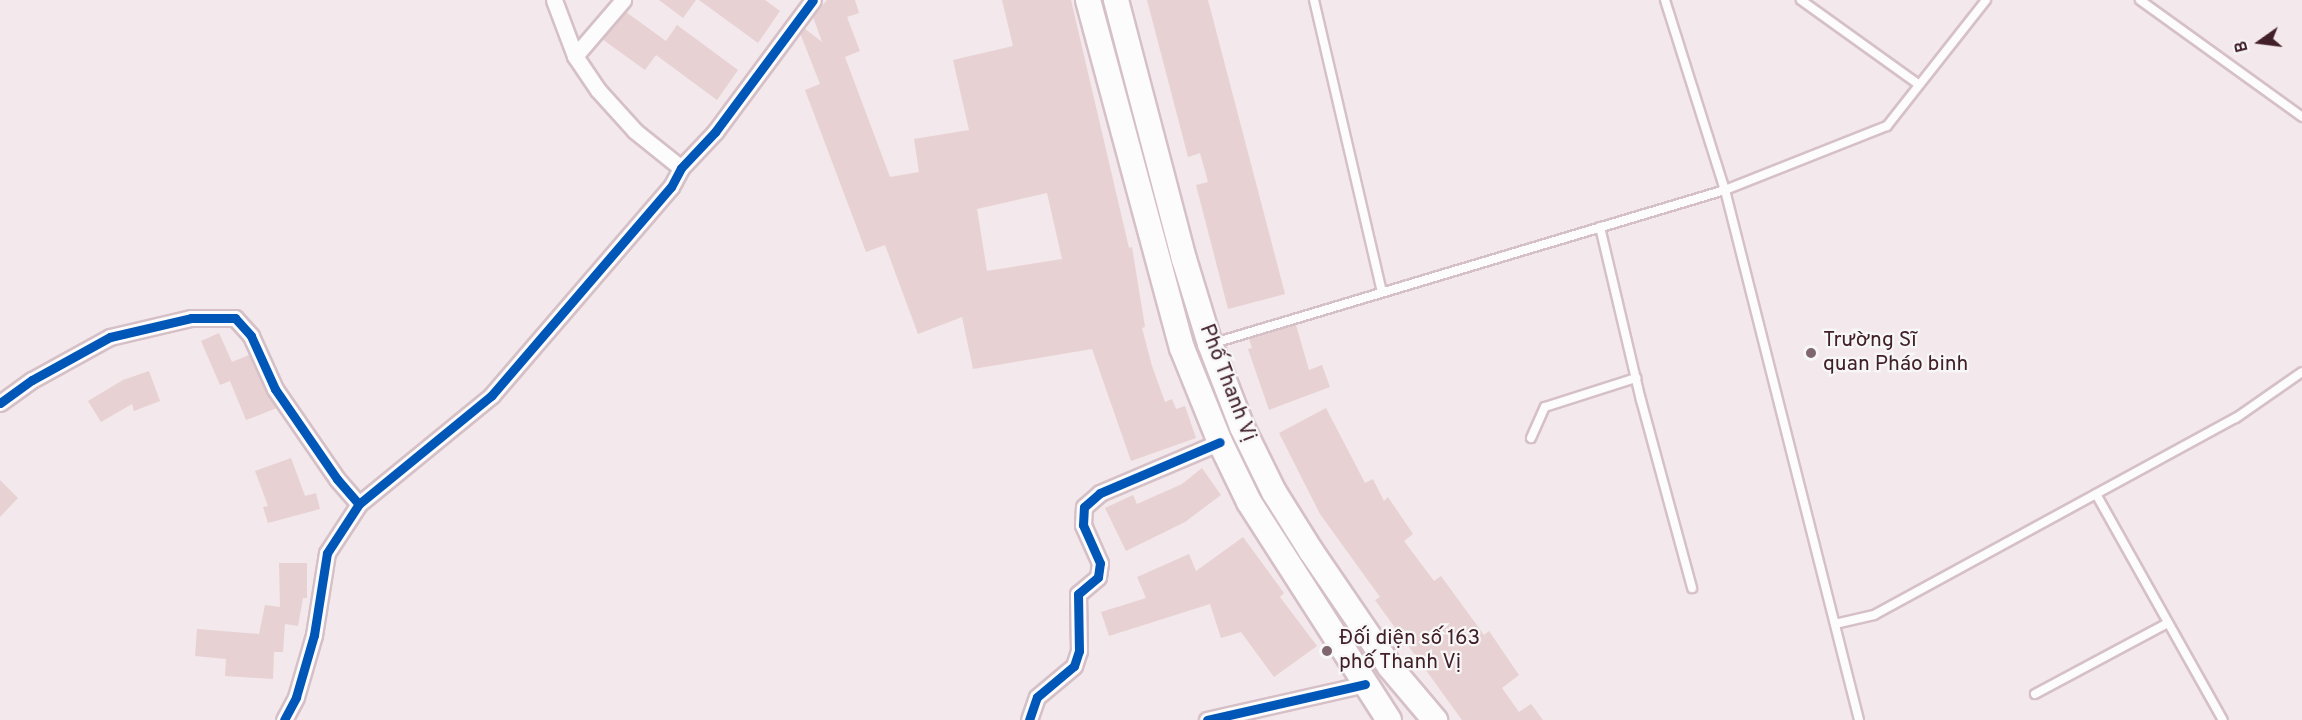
<!DOCTYPE html>
<html>
<head>
<meta charset="utf-8">
<style>
  body { margin:0 }
  #map { position:relative; width:2302px; height:720px; overflow:hidden; background:#f3e8eb; font-family:Overpass,sans-serif }
  div>[style] { position:absolute }
  [style*='--x'] { left:calc(var(--x)*1px); top:calc(var(--y)*1px); width:calc(var(--w)*1px); rotate:calc(var(--a)*1deg) }
  .building>* { inset:0; background:#e8d1d2 }
  .roads { filter:drop-shadow(2px 0 #d6c0c7) drop-shadow(-2px 0 #d6c0c7) drop-shadow(0 2px #d6c0c7) drop-shadow(0 -2px #d6c0c7) }
  .lane>* { height:8px; margin:-4px; padding:0 4px; transform-origin:4px; border-radius:4px; background:#fdfcfc }
  .street>* { height:15px; margin:-7.5px; padding:0 7.5px; transform-origin:7.5px; border-radius:7.5px; background:#fdfcfc }
  .primary>* { height:24px; margin:-12px; padding:0 12px; transform-origin:12px; border-radius:12px; background:#fdfcfc }
  .cycleway>* { height:9px; margin:-4.5px; padding:0 4.5px; transform-origin:4.5px; border-radius:4.5px; background:#0057b8 }
  .dots>* { width:16px; height:16px; translate:-50% -50%; box-sizing:border-box; border:3px solid #f7f7f7; border-radius:50% }
  span { translate:-50% -50%; white-space:nowrap; text-align:center; line-height:1.15; -webkit-text-stroke:4.5px #f7f7f7; paint-order:stroke }
  .poi-label { font-size:21px; color:#42202a }
  .left { translate:0 -50%; text-align:left }
  .street-label { font-size:21px; color:#42202a }
  .north { position:absolute; left:2230px; top:12px; width:60px; height:60px; -webkit-text-stroke:4px #f7f7f7; paint-order:stroke; rotate:256deg; font-size:16px; font-weight:700; line-height:24px; text-align:center; color:#42202a }
  .north::after { content:''; display:block; margin:auto; width:21px; height:27px; background:#42202a; clip-path:polygon(50% 0,100% 100%,50% 72%,0 100%) }
</style>
</head>
<body>
<div id="map">
  <div class="building">
    <div style="clip-path:polygon(659px 0,696px 0,683px 18px)"></div>
    <div style="clip-path:polygon(699px 0,765px 0,780px 11px,758px 43px)"></div>
    <div style="clip-path:polygon(evenodd,827px 0,855px 0,859px 13px,847px 17px,860px 51px,845px 57px,890px 177px,919px 172px,914px 139px,969px 130px,953px 60px,1013px 46px,1002px 0,1071px 0,1129px 248px,1132px 247px,1145px 327px,1142px 328px,1152px 366px,1165px 402px,1172px 399px,1176px 409px,1185px 406px,1196px 438px,1131px 461px,1092px 349px,973px 369px,962px 317px,918px 334px,885px 245px,866px 252px,805px 90px,820px 84px,800px 33px,804px 28px,822px 42px,813px 17px,827px 0,1047px 193px,1062px 259px,987px 271px,977px 209px,1047px 193px)"></div>
    <div style="clip-path:polygon(1147px 0,1208px 0,1285px 294px,1228px 309px,1196px 185px,1208px 182px,1200px 153px,1188px 157px)"></div>
    <div style="clip-path:polygon(626px 12px,666px 41px,677px 25px,738px 70px,717px 100px,656px 55px,645px 70px,602px 39px)"></div>
    <div style="clip-path:polygon(1296px 325px,1309px 370px,1322px 365px,1330px 387px,1269px 410px,1248px 349px,1252px 348px,1249px 339px)"></div>
    <div style="clip-path:polygon(219px 333px,232px 362px,249px 355px,277px 408px,246px 420px,230px 381px,220px 385px,201px 341px)"></div>
    <div style="clip-path:polygon(149px 371px,160px 401px,134px 411px,132px 404px,101px 422px,88px 401px,123px 380px)"></div>
    <div style="clip-path:polygon(1326px 408px,1365px 483px,1373px 479px,1384px 501px,1388px 497px,1413px 534px,1404px 541px,1434px 581px,1441px 576px,1484px 635px,1489px 631px,1519px 675px,1502px 688px,1519px 712px,1531px 704px,1543px 720px,1462px 720px,1375px 600px,1380px 597px,1320px 514px,1279px 433px)"></div>
    <div style="clip-path:polygon(291px 458px,305px 496px,316px 493px,320px 509px,268px 523px,263px 507px,268px 506px,255px 471px)"></div>
    <div style="clip-path:polygon(1202px 468px,1221px 495px,1185px 522px,1126px 551px,1105px 508px,1133px 495px,1137px 504px,1182px 484px)"></div>
    <div style="clip-path:polygon(0 480px,18px 498px,0 517px)"></div>
    <div style="clip-path:polygon(1243px 537px,1284px 593px,1280px 597px,1317px 646px,1274px 677px,1241px 632px,1221px 638px,1210px 604px,1109px 636px,1101px 612px,1146px 598px,1137px 577px,1189px 554px,1196px 571px)"></div>
    <div style="clip-path:polygon(279px 563px,307px 563px,307px 598px,303px 598px,298px 626px,285px 624px,283px 652px,274px 652px,273px 679px,225px 676px,226px 659px,195px 656px,197px 629px,259px 634px,265px 605px,280px 607px)"></div>
  </div>
  <div class="roads">
    <div class="lane">
      <div style="--x:1314;--y:0;--w:300;--a:76.9"></div>
      <div style="--x:1665;--y:0;--w:199;--a:72.5"></div>
      <div style="--x:1725;--y:190;--w:547;--a:75.81"></div>
      <div style="--x:1801;--y:0;--w:144;--a:35.7"></div>
      <div style="--x:2140;--y:0;--w:200;--a:35.8"></div>
      <div style="--x:1600;--y:227;--w:178;--a:76.7"></div>
      <div style="--x:1641;--y:400;--w:195;--a:74.8"></div>
      <div style="--x:1214;--y:343;--w:533;--a:-16.67"></div>
      <div style="--x:1725;--y:190;--w:174;--a:-21.6"></div>
      <div style="--x:1887;--y:126;--w:160;--a:-51.8"></div>
      <div style="--x:1531;--y:438;--w:34;--a:-66"></div>
      <div style="--x:1545;--y:407;--w:96;--a:-17.7"></div>
      <div style="--x:2096;--y:494;--w:259;--a:60.7"></div>
      <div style="--x:1835;--y:624;--w:40;--a:-13"></div>
      <div style="--x:1874;--y:615;--w:412;--a:-28.6"></div>
      <div style="--x:2236;--y:418;--w:80;--a:-34.9"></div>
      <div style="--x:2035;--y:694;--w:149;--a:-28.1"></div>
    </div>
    <div class="street">
      <div style="--x:554;--y:0;--w:60;--a:69.4"></div>
      <div style="--x:575;--y:56;--w:41;--a:55.9"></div>
      <div style="--x:598;--y:90;--w:55;--a:47.9"></div>
      <div style="--x:635;--y:131;--w:59;--a:38.8"></div>
      <div style="--x:575;--y:56;--w:74;--a:-49.4"></div>
      <div style="--x:0;--y:403;--w:39;--a:-36"></div>
      <div style="--x:32;--y:380;--w:89;--a:-28.9"></div>
      <div style="--x:110;--y:337;--w:83;--a:-13.2"></div>
      <div style="--x:191;--y:318;--w:44;--a:0"></div>
      <div style="--x:235;--y:318;--w:24;--a:48"></div>
      <div style="--x:251;--y:336;--w:58;--a:65.6"></div>
      <div style="--x:275;--y:389;--w:109;--a:55.4"></div>
      <div style="--x:337;--y:479;--w:33;--a:49"></div>
      <div style="--x:284;--y:720;--w:26;--a:-62"></div>
      <div style="--x:296;--y:697;--w:65;--a:-73.8"></div>
      <div style="--x:314;--y:635;--w:83;--a:-81"></div>
      <div style="--x:327;--y:553;--w:59;--a:-56.9"></div>
      <div style="--x:359;--y:504;--w:171;--a:-39.3"></div>
      <div style="--x:491;--y:396;--w:276;--a:-49.3"></div>
      <div style="--x:671;--y:187;--w:21;--a:-62"></div>
      <div style="--x:681;--y:168;--w:50;--a:-46.6"></div>
      <div style="--x:715;--y:132;--w:164;--a:-53.4"></div>
      <div style="--x:1029;--y:720;--w:24;--a:-71"></div>
      <div style="--x:1037;--y:697;--w:48;--a:-40"></div>
      <div style="--x:1074;--y:666;--w:16;--a:-72"></div>
      <div style="--x:1079;--y:651;--w:57;--a:-91"></div>
      <div style="--x:1078;--y:594;--w:26;--a:-40"></div>
      <div style="--x:1098;--y:577;--w:14;--a:-82"></div>
      <div style="--x:1100;--y:563;--w:42;--a:-114.1"></div>
      <div style="--x:1083;--y:525;--w:18;--a:-87"></div>
      <div style="--x:1084;--y:507;--w:21;--a:-41"></div>
      <div style="--x:1100;--y:493;--w:130;--a:-23"></div>
      <div style="--x:1207;--y:720;--w:162;--a:-12.8"></div>
    </div>
    <div class="primary">
      <div style="--x:1088;--y:0;--w:360;--a:74.9"></div>
      <div style="--x:1182;--y:348;--w:101;--a:68"></div>
      <div style="--x:1220;--y:442;--w:67;--a:64.2"></div>
      <div style="--x:1249;--y:502;--w:259;--a:57.3"></div>
      <div style="--x:1116;--y:0;--w:268;--a:75.3"></div>
      <div style="--x:1184;--y:259;--w:89;--a:73"></div>
      <div style="--x:1210;--y:344;--w:89;--a:68.9"></div>
      <div style="--x:1242;--y:427;--w:72;--a:63.8"></div>
      <div style="--x:1274;--y:492;--w:70;--a:57.9"></div>
      <div style="--x:1311;--y:551;--w:140;--a:55.7"></div>
      <div style="--x:1390;--y:667;--w:70;--a:49.7"></div>
    </div>
  </div>
  <div class="cycleway">
    <div style="--x:0;--y:403;--w:39;--a:-36"></div>
    <div style="--x:32;--y:380;--w:89;--a:-28.9"></div>
    <div style="--x:110;--y:337;--w:83;--a:-13.2"></div>
    <div style="--x:191;--y:318;--w:44;--a:0"></div>
    <div style="--x:235;--y:318;--w:24;--a:48"></div>
    <div style="--x:251;--y:336;--w:58;--a:65.6"></div>
    <div style="--x:275;--y:389;--w:109;--a:55.4"></div>
    <div style="--x:337;--y:479;--w:33;--a:49"></div>
    <div style="--x:284;--y:720;--w:26;--a:-62"></div>
    <div style="--x:296;--y:697;--w:65;--a:-73.8"></div>
    <div style="--x:314;--y:635;--w:83;--a:-81"></div>
    <div style="--x:327;--y:553;--w:59;--a:-56.9"></div>
    <div style="--x:359;--y:504;--w:171;--a:-39.3"></div>
    <div style="--x:491;--y:396;--w:276;--a:-49.3"></div>
    <div style="--x:671;--y:187;--w:21;--a:-62"></div>
    <div style="--x:681;--y:168;--w:50;--a:-46.6"></div>
    <div style="--x:715;--y:132;--w:164;--a:-53.4"></div>
    <div style="--x:1029;--y:720;--w:24;--a:-71"></div>
    <div style="--x:1037;--y:697;--w:48;--a:-40"></div>
    <div style="--x:1074;--y:666;--w:16;--a:-72"></div>
    <div style="--x:1079;--y:651;--w:57;--a:-91"></div>
    <div style="--x:1078;--y:594;--w:26;--a:-40"></div>
    <div style="--x:1098;--y:577;--w:14;--a:-82"></div>
    <div style="--x:1100;--y:563;--w:42;--a:-114.1"></div>
    <div style="--x:1083;--y:525;--w:18;--a:-87"></div>
    <div style="--x:1084;--y:507;--w:21;--a:-41"></div>
    <div style="--x:1100;--y:493;--w:130;--a:-23"></div>
    <div style="--x:1207;--y:720;--w:162;--a:-12.8"></div>
  </div>
  <div class="dots">
    <div style="left:1811px;top:353px;background:#80666e"></div>
    <div style="left:1327px;top:651px;background:#80666e"></div>
  </div>
  <div class="poi-label">
    <span class="left" style="left:1823px;top:353px">Trường Sĩ<br>quan Pháo binh</span>
    <span class="left" style="left:1339px;top:651px">Đối diện số 163<br>phố Thanh Vị</span>
  </div>
  <div class="street-label">
    <span style="left:1227px;top:383px;rotate:69deg">Phố Thanh Vị</span>
  </div>
  <div class="north">B</div>
</div>
</body>
</html>
